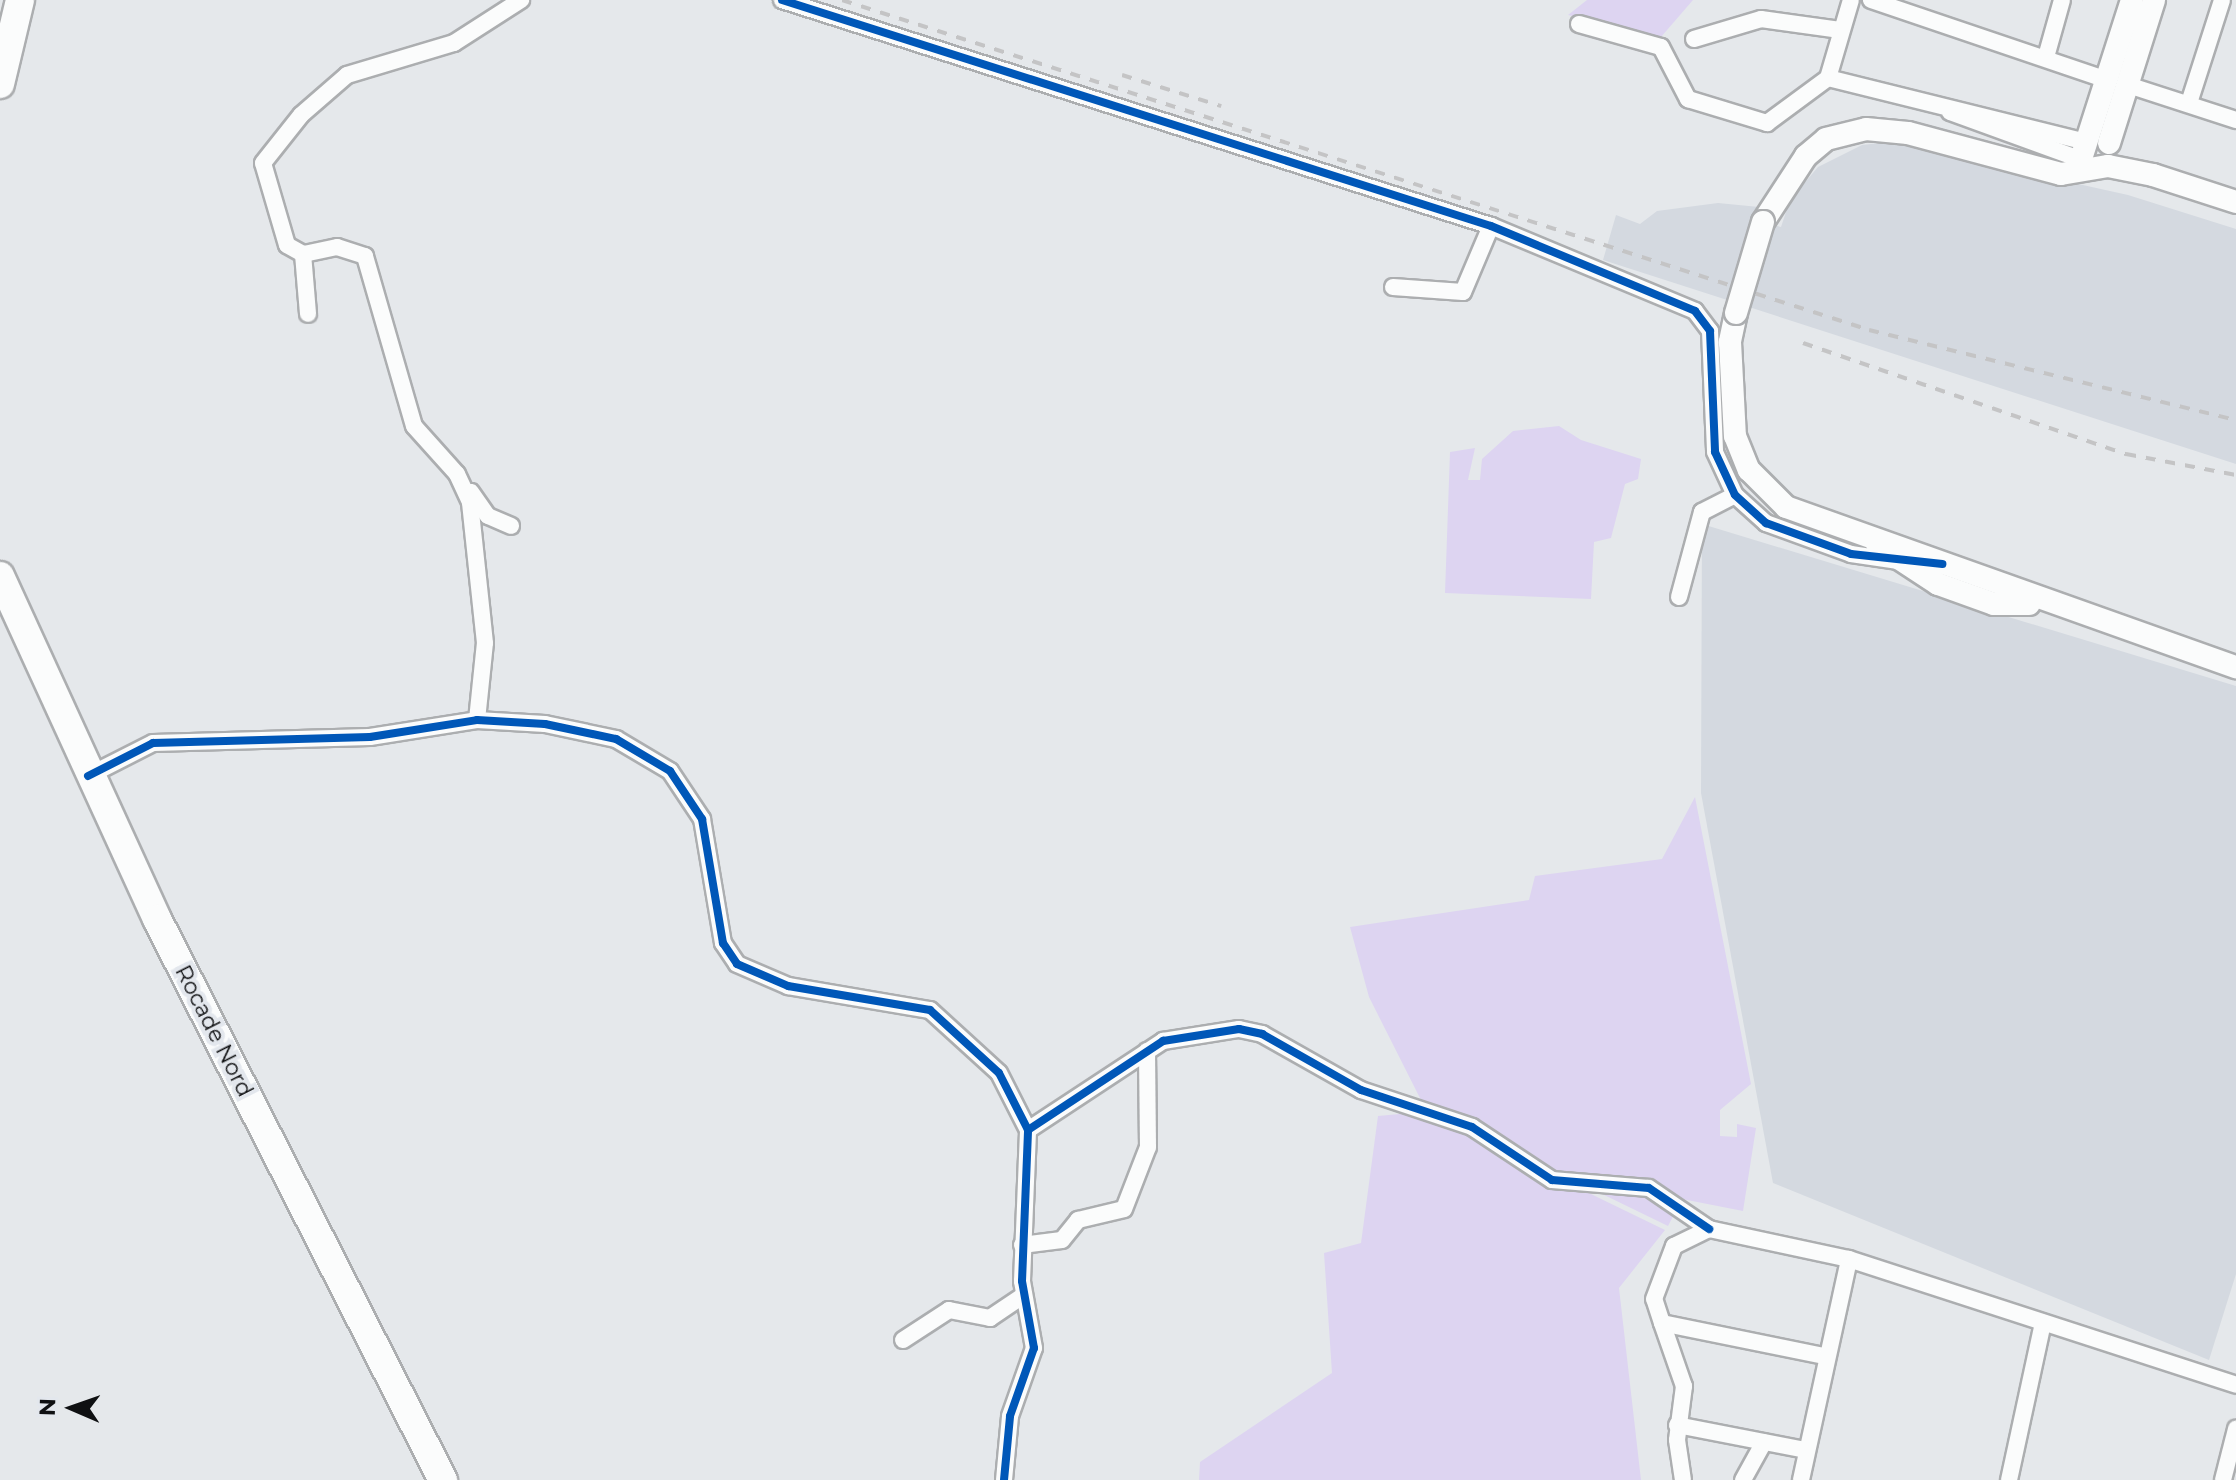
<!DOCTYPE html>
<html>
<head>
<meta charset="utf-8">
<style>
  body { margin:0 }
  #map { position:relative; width:2236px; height:1480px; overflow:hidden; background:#e5e8eb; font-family:Montserrat,sans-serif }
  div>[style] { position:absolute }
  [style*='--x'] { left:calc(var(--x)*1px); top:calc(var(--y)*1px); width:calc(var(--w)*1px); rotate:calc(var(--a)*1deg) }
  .built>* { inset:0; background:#d4d9e0 }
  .green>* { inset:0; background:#ddd4f1 }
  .roads { filter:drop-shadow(2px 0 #acaeb0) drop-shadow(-2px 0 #acaeb0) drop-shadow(0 2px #acaeb0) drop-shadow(0 -2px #acaeb0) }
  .street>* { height:16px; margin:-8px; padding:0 8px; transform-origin:8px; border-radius:8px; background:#fbfcfc }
  .secondary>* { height:22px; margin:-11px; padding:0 11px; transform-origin:11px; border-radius:11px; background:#fbfcfc }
  .highway>* { height:28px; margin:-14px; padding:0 14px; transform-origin:14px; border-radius:14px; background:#fbfcfc }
  .rail>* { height:4px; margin-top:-2px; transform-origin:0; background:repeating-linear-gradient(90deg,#c4c4c5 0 10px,transparent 0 20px) }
  .bridges { filter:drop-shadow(2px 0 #acaeb0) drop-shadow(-2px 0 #acaeb0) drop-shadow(0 2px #acaeb0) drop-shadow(0 -2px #acaeb0) }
  .secondary-bridge>* { height:22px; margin:-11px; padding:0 11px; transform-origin:11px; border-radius:11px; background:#fbfcfc }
  .cycleway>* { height:8px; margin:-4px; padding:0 4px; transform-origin:4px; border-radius:4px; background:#0057b8 }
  span { translate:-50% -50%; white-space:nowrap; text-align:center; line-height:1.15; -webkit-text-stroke:8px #e3e7ed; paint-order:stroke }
  .street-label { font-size:22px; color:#0f1012 }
  .north { position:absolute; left:32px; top:1368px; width:80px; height:80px; -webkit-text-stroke:6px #e3e7ed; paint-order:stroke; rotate:272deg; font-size:22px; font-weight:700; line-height:32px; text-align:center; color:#0f1012 }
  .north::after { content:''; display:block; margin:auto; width:28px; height:36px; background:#0f1012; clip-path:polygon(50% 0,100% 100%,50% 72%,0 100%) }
</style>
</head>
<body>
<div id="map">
  <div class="built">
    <div style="clip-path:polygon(1889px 142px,2128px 195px,2236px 229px,2236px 464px,1603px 260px,1616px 215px,1640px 224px,1657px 211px,1718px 203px,1759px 207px,1755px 220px,1781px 227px,1790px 200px,1818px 167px,1862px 145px)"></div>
    <div style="clip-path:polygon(1702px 524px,2236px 686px,2236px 1274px,2209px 1360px,1773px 1183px,1701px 793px)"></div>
  </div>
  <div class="green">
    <div style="clip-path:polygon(1587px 0,1693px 0,1661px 37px,1568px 15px)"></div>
    <div style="clip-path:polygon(1559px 426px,1581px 440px,1641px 459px,1638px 479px,1625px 484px,1611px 538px,1594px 542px,1591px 599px,1445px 593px,1450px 452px,1475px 448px,1468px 480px,1480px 480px,1482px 459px,1513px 431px)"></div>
    <div style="clip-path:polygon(1695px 797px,1751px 1084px,1720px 1110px,1720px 1136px,1737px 1137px,1737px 1124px,1756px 1128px,1743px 1211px,1682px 1199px,1668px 1226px,1425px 1108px,1369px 997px,1350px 927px,1529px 900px,1535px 876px,1662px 859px)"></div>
    <div style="clip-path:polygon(1422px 1112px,1665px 1230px,1619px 1288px,1641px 1480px,1199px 1480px,1200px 1462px,1332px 1373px,1324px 1253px,1361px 1243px,1378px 1116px)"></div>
  </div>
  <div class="roads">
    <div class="street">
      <div style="--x:782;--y:0;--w:744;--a:17.68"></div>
      <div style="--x:1491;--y:226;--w:221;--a:22.6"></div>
      <div style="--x:1695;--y:311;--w:25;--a:53"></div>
      <div style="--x:1710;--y:331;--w:121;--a:87.6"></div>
      <div style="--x:1715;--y:452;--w:47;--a:65.1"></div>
      <div style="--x:1735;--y:495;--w:42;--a:42.1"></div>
      <div style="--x:1766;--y:523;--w:90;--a:20"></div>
      <div style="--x:1851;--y:554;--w:48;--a:8.5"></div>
      <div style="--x:1871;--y:0;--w:249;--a:18.7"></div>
      <div style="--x:1579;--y:24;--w:85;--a:15.7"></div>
      <div style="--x:1661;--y:47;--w:59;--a:62.6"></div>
      <div style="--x:1688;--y:99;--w:83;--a:16.9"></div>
      <div style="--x:1767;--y:123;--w:76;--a:-36.4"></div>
      <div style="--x:1828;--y:78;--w:81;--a:-73.6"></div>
      <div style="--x:1694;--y:39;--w:70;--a:-16.6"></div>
      <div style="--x:1761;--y:19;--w:80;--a:7.9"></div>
      <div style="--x:2046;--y:57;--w:59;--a:-74.3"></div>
      <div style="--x:1828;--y:78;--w:263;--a:13.9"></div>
      <div style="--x:2128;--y:85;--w:114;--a:18"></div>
      <div style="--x:2189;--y:103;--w:108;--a:-72.2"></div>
      <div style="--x:1950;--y:112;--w:137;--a:20"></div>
      <div style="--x:303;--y:254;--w:60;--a:85.2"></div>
      <div style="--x:1393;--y:287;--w:70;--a:4.1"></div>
      <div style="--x:1463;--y:292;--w:72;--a:-67"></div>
      <div style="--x:471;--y:492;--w:29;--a:55"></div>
      <div style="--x:488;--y:516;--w:25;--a:23"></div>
      <div style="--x:1679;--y:597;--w:88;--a:-74.9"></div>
      <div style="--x:1702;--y:512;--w:37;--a:-27"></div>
      <div style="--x:477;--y:720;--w:77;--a:-84.1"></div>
      <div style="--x:485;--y:643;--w:142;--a:-96.1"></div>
      <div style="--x:470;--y:502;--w:31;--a:-115"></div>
      <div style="--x:457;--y:474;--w:64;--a:-131.9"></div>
      <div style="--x:414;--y:426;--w:177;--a:-106.1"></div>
      <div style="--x:365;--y:256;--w:29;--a:-162"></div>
      <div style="--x:337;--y:247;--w:35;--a:168"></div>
      <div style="--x:303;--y:254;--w:18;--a:-151"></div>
      <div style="--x:287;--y:245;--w:85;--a:-106.3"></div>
      <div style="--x:263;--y:163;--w:61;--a:-51.6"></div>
      <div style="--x:301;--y:115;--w:61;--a:-41"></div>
      <div style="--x:347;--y:75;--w:112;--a:-16.7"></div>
      <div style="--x:454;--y:43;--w:80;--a:-32.7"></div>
      <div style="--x:88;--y:776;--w:73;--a:-26.9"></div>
      <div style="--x:153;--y:743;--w:217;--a:-1.6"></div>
      <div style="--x:370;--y:737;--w:108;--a:-9"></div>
      <div style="--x:477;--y:720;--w:68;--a:3.4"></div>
      <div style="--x:545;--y:724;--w:73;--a:11.9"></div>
      <div style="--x:616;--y:739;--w:63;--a:30.7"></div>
      <div style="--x:670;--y:771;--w:58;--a:56.3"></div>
      <div style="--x:702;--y:819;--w:126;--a:80.4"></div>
      <div style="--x:723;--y:943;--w:25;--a:56"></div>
      <div style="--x:737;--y:964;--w:56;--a:23.3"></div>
      <div style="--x:788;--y:986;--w:144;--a:9.6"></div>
      <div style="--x:930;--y:1010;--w:93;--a:42.4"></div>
      <div style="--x:999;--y:1073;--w:64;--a:63"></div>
      <div style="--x:1022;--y:1245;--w:40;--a:-7.1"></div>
      <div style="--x:1062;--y:1240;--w:26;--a:-51"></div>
      <div style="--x:1078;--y:1220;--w:47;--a:-13.4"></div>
      <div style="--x:1124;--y:1209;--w:66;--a:-68.8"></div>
      <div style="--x:1148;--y:1147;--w:96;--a:-90.6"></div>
      <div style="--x:1662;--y:1323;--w:67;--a:70.8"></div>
      <div style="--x:1684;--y:1386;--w:54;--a:97.4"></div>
      <div style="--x:1677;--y:1440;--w:40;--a:81.5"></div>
      <div style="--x:903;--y:1340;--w:55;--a:-33.1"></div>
      <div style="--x:949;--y:1310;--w:42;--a:11"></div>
      <div style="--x:990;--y:1318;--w:40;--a:-34"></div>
      <div style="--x:1824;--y:1356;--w:165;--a:-168.5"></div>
      <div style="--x:1662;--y:1323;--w:25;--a:-108"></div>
      <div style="--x:1654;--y:1299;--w:57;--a:-69.3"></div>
      <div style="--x:1674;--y:1246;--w:39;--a:-26"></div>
      <div style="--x:1709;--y:1229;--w:143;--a:12.1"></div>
      <div style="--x:1849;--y:1259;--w:407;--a:18"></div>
      <div style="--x:1677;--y:1425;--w:131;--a:11"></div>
      <div style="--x:1004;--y:1480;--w:64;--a:-84.6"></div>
      <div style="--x:1010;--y:1416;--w:72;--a:-70.6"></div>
      <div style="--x:1034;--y:1348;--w:68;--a:-100.2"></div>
      <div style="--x:1022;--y:1281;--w:151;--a:-87.7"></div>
      <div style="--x:1028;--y:1130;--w:162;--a:-33.4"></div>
      <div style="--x:1163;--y:1041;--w:77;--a:-9"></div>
      <div style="--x:1239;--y:1029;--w:24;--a:12"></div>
      <div style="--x:1262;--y:1034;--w:114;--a:29.5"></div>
      <div style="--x:1361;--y:1090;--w:117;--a:18.4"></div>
      <div style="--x:1472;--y:1127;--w:96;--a:33.5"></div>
      <div style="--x:1552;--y:1180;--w:97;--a:4.7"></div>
      <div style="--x:1649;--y:1188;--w:73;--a:34.3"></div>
      <div style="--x:1743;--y:1480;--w:43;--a:-61.1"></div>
      <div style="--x:1801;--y:1480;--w:226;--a:-77.7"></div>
      <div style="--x:2009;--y:1480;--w:161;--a:-77.8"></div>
      <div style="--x:2223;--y:1480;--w:53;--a:-75.7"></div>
    </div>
    <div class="secondary">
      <div style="--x:2109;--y:143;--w:150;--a:-72.5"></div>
      <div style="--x:2080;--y:162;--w:170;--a:-72.2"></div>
      <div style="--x:1763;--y:222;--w:79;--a:-56.9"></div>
      <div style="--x:1806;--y:156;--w:26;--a:-40"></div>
      <div style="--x:1826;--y:139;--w:41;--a:-14"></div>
      <div style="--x:1866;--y:129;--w:42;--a:5.4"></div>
      <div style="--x:1908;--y:133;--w:158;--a:15"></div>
      <div style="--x:2061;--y:174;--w:48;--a:-9.7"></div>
      <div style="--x:2108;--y:166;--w:46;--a:11.3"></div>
      <div style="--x:2153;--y:175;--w:87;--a:18"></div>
      <div style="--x:1736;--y:313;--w:30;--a:102"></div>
      <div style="--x:1730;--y:342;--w:94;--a:87"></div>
      <div style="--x:1735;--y:436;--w:37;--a:68"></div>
      <div style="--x:1749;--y:470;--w:52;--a:45"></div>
      <div style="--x:1786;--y:507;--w:478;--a:19.6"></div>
      <div style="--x:1877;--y:544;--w:73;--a:33.3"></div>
      <div style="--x:1938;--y:584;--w:59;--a:19.7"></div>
      <div style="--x:1994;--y:604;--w:35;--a:0"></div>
    </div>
    <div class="highway">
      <div style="--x:0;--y:84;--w:86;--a:-76.6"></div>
      <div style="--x:0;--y:576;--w:377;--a:65.4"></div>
      <div style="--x:157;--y:919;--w:630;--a:62.99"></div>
    </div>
  </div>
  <div class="rail">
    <div style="--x:842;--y:0;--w:1079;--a:17.81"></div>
    <div style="--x:1869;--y:330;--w:378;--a:13.8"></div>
    <div style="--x:1122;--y:75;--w:104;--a:17.4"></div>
    <div style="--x:1803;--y:343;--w:342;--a:19"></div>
    <div style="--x:2126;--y:454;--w:112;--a:10.8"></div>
  </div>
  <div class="bridges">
    <div class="secondary-bridge">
      <div style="--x:1736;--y:313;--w:95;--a:-73.5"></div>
    </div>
  </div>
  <div class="cycleway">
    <div style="--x:782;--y:0;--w:744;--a:17.68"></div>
    <div style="--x:1491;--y:226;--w:221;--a:22.6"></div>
    <div style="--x:1695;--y:311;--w:25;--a:53"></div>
    <div style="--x:1710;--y:331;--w:121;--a:87.6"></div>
    <div style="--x:1715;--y:452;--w:47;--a:65.1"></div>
    <div style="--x:1735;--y:495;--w:42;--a:42.1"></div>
    <div style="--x:1766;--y:523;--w:90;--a:20"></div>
    <div style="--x:1851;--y:554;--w:92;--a:6.3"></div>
    <div style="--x:88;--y:776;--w:73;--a:-26.9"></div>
    <div style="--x:153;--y:743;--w:217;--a:-1.6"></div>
    <div style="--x:370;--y:737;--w:108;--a:-9"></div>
    <div style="--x:477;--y:720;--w:68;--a:3.4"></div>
    <div style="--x:545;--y:724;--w:73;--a:11.9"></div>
    <div style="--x:616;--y:739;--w:63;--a:30.7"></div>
    <div style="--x:670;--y:771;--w:58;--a:56.3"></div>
    <div style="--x:702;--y:819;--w:126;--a:80.4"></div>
    <div style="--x:723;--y:943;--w:25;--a:56"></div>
    <div style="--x:737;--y:964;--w:56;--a:23.3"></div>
    <div style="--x:788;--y:986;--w:144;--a:9.6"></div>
    <div style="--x:930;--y:1010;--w:93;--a:42.4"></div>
    <div style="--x:999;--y:1073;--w:64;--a:63"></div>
    <div style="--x:1004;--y:1480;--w:64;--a:-84.6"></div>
    <div style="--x:1010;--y:1416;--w:72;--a:-70.6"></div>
    <div style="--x:1034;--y:1348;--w:68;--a:-100.2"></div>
    <div style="--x:1022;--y:1281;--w:151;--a:-87.7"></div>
    <div style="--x:1028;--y:1130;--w:162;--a:-33.4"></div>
    <div style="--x:1163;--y:1041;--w:77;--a:-9"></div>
    <div style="--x:1239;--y:1029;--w:24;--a:12"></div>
    <div style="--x:1262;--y:1034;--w:114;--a:29.5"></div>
    <div style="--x:1361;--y:1090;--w:117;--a:18.4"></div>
    <div style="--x:1472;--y:1127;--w:96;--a:33.5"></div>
    <div style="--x:1552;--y:1180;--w:97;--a:4.7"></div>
    <div style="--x:1649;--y:1188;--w:73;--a:34.3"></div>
  </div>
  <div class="street-label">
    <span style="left:214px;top:1031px;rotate:63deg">Rocade Nord</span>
  </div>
  <div class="north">N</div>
</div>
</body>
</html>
